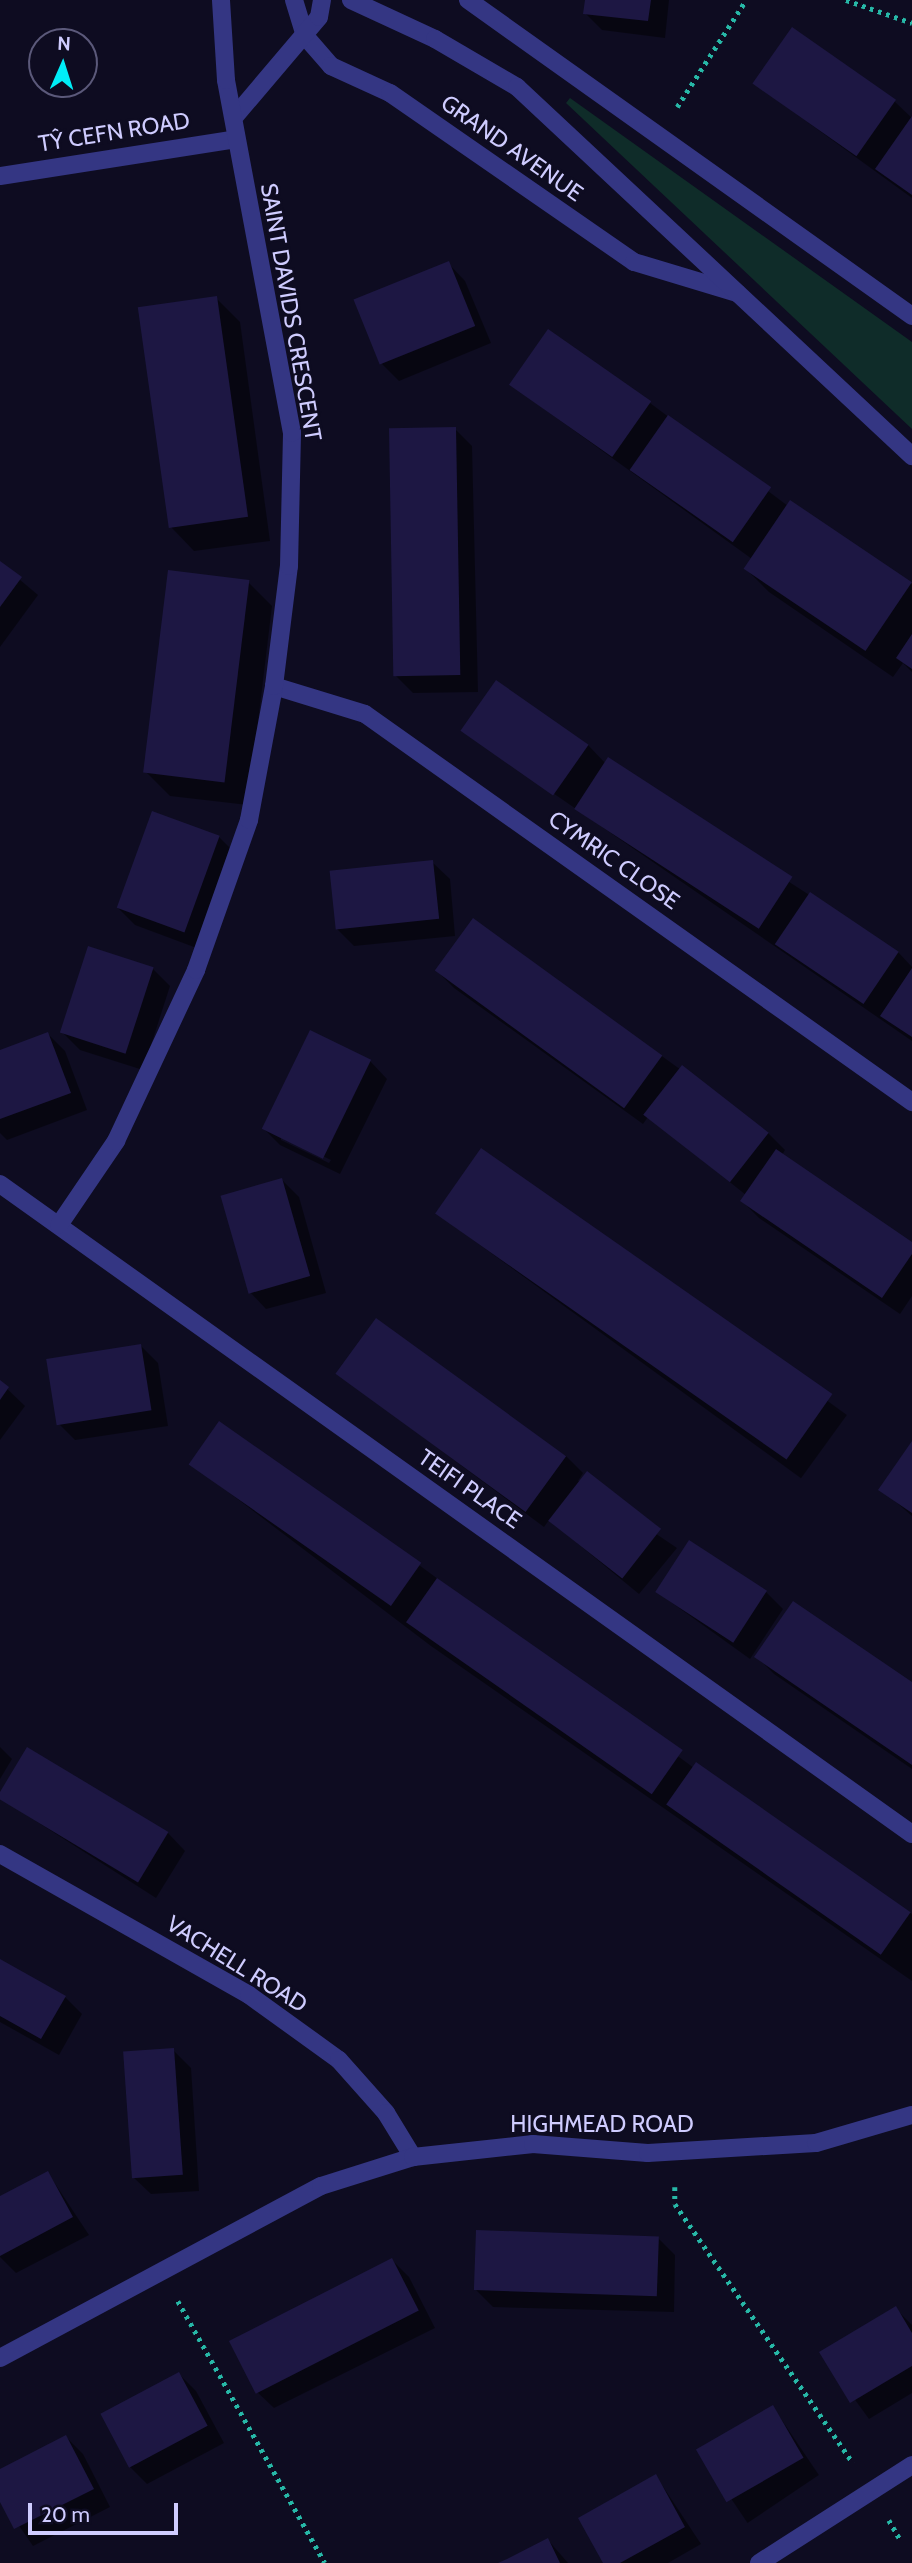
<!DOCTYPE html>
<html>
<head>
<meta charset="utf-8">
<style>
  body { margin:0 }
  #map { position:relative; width:912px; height:2563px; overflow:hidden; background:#0e0c21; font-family:Cabin,sans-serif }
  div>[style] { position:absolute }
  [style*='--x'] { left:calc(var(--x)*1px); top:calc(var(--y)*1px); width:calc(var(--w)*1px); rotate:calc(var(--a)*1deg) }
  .green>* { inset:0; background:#0f2c29 }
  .shadow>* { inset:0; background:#0007; transform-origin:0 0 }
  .building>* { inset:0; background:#1d1743; transform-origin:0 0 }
  .path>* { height:4.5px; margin-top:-2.25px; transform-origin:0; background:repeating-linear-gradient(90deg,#27b8a7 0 3.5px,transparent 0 8.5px) }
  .service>* { height:18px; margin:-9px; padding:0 9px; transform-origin:9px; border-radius:9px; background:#343683 }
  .minor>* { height:18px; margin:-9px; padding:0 9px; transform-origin:9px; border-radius:9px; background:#343683 }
  .tertiary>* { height:18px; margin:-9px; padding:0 9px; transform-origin:9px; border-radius:9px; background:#343683 }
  span { translate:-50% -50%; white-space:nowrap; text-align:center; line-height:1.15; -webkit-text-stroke:5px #0e0c21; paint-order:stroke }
  .street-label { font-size:23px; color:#cfccff }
  .north { position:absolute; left:28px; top:28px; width:70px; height:70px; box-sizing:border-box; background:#0e0c21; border:2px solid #5b597a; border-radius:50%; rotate:3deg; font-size:19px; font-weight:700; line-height:28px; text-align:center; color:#cfccff }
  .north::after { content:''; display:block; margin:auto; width:24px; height:32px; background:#00edf7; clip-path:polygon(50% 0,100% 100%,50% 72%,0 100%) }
  .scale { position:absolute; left:28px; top:2503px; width:150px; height:32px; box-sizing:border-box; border:4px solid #cfccff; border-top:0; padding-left:9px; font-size:21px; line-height:24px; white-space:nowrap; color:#cfccff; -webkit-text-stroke:5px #0e0c21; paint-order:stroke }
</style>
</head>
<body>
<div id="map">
  <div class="green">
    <div style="clip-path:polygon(570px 98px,912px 342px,912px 429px,566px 103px)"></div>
  </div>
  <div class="shadow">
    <div style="clip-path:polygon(586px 0,669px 0,665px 38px,602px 30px,585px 13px)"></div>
    <div style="clip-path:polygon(755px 84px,894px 101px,912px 118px,912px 198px)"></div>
    <div style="clip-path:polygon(448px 263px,465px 281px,491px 343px,399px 381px,382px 364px)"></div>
    <div style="clip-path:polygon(216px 298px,240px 322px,270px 541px,194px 551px,171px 527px)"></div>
    <div style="clip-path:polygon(511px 385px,650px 403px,788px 506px,912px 584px,912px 672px,903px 663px,893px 677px,769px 592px,745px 568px,752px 559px)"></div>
    <div style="clip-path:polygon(455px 429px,472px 446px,478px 692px,413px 693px,396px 676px)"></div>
    <div style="clip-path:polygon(0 563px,38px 595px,0 647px)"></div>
    <div style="clip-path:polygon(248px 582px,272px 606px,248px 805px,170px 796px,146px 772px)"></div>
    <div style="clip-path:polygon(463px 731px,588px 745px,606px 764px,898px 952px,912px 967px,912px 1041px)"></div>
    <div style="clip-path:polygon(219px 837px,237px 855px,202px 950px,135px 925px,118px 908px)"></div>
    <div style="clip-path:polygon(432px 862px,450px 879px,455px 936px,354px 946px,336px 928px)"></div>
    <div style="clip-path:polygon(474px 920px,768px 1133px,785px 1150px,782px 1155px,912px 1244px,912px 1296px,900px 1314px,759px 1218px,742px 1201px,746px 1195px,648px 1117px,643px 1124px,454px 988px,437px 971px)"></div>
    <div style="clip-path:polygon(153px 969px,170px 986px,143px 1070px,80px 1050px,62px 1032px)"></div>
    <div style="clip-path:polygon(48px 1034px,65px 1051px,87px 1110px,7px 1140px,0 1133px,0 1052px)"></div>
    <div style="clip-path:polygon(evenodd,370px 1061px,387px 1079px,340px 1174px,280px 1145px,263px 1128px,370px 1061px,281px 1136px,331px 1160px,329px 1163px,281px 1140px,281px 1136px)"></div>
    <div style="left:482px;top:1150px;width:451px;height:78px;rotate:36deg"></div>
    <div style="clip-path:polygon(282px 1180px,299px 1197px,326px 1293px,266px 1309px,249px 1291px)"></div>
    <div style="clip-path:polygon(141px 1346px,158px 1363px,168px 1426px,75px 1440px,58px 1423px)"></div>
    <div style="clip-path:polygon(338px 1374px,566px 1456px,583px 1473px,578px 1481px,677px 1548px,639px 1594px,549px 1520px,544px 1527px)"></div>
    <div style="clip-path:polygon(0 1382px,25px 1406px,0 1440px)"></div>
    <div style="clip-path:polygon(912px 1444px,912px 1516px,881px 1489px)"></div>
    <div style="clip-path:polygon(190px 1463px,419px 1565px,694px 1768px,912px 1914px,912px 1981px,431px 1646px)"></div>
    <div style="clip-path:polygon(657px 1592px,766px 1592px,783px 1609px,750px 1659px)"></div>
    <div style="clip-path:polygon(757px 1657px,912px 1684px,912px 1769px,774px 1674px)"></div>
    <div style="clip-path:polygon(0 1747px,12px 1759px,0 1779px)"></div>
    <div style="clip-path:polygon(28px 1749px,168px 1833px,185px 1851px,156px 1898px,0 1798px)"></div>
    <div style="clip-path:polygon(0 1961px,65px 1997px,82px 2014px,59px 2055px,0 2022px)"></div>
    <div style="clip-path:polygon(173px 2050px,191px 2068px,199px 2191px,151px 2194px,133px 2177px)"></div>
    <div style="clip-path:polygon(48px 2173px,89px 2235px,16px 2273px,0 2257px,0 2198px)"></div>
    <div style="clip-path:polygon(658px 2238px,675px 2255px,674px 2312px,493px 2307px,476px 2290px)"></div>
    <div style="clip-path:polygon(392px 2260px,409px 2277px,435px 2328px,274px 2408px,256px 2391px)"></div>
    <div style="clip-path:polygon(895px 2308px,912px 2325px,912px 2393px,869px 2419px,821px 2353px)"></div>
    <div style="clip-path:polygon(179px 2374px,196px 2391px,224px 2443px,147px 2484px,130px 2467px)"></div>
    <div style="left:773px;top:2407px;width:82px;height:86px;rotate:56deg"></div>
    <div style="clip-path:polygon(66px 2437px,83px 2454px,110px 2507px,33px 2546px,0 2498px,0 2471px)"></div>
    <div style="clip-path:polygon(656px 2476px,701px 2544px,668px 2563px,605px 2563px)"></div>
    <div style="clip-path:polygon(548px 2540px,568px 2563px,502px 2563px)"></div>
  </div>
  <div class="building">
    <div style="clip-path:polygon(585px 0,651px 0,648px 21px,583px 14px)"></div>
    <div style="left:792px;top:27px;width:127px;height:69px;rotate:35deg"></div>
    <div style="clip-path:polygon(912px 116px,912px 195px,875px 169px)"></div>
    <div style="left:449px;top:261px;width:70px;height:103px;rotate:68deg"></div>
    <div style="left:217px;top:296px;width:223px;height:80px;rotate:82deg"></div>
    <div style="left:548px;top:329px;width:126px;height:68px;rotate:35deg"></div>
    <div style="left:668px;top:415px;width:126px;height:67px;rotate:35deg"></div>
    <div style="left:456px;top:427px;width:248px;height:67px;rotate:89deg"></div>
    <div style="left:790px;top:500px;width:147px;height:83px;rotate:34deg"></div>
    <div style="clip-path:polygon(0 561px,22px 577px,0 607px)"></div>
    <div style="left:168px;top:570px;width:82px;height:204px;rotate:7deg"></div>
    <div style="clip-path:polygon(912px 634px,912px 669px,896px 658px)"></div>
    <div style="left:496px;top:680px;width:113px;height:62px;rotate:35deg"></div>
    <div style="left:608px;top:757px;width:220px;height:62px;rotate:33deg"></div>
    <div style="left:152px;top:811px;width:72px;height:103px;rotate:20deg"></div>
    <div style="left:433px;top:860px;width:59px;height:104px;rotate:84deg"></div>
    <div style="left:810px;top:892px;width:107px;height:63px;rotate:34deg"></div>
    <div style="left:473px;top:918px;width:234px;height:65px;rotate:36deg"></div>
    <div style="left:88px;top:946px;width:69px;height:91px;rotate:18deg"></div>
    <div style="clip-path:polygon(912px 968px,912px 1037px,880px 1016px)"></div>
    <div style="left:310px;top:1030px;width:68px;height:110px;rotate:26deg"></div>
    <div style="clip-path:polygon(48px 1032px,71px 1093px,0 1119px,0 1050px)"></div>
    <div style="left:682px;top:1065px;width:110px;height:63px;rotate:38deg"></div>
    <div style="left:481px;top:1148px;width:429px;height:80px;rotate:35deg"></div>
    <div style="clip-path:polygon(776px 1149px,912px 1242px,912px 1254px,882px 1298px,740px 1201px)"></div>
    <div style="left:282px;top:1178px;width:102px;height:64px;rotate:74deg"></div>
    <div style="left:376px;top:1318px;width:235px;height:69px;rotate:36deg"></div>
    <div style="left:141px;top:1344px;width:67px;height:96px;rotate:81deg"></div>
    <div style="clip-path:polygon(0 1380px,9px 1387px,0 1400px)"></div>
    <div style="left:219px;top:1421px;width:247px;height:53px;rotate:35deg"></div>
    <div style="clip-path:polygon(912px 1441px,912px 1513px,878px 1490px)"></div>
    <div style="left:587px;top:1471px;width:94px;height:63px;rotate:38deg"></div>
    <div style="left:689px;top:1540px;width:93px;height:62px;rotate:33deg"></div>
    <div style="left:437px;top:1578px;width:300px;height:54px;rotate:35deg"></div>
    <div style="clip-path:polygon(793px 1601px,912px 1682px,912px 1765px,754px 1657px)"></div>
    <div style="left:27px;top:1747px;width:165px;height:59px;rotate:31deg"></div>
    <div style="left:696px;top:1762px;width:262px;height:52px;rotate:35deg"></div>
    <div style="clip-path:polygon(0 1959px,66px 1996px,41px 2039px,0 2016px)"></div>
    <div style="left:174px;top:2048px;width:127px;height:51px;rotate:86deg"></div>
    <div style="clip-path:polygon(48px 2171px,73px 2217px,0 2256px,0 2196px)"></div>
    <div style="left:476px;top:2230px;width:183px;height:60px;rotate:2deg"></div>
    <div style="left:392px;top:2258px;width:59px;height:183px;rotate:63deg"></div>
    <div style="clip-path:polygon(896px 2306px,912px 2333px,912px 2366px,850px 2403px,819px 2352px)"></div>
    <div style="left:179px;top:2372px;width:61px;height:89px;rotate:62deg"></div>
    <div style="left:773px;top:2405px;width:61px;height:89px;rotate:60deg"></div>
    <div style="clip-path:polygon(66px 2435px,94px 2489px,14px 2529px,0 2502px,0 2469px)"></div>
    <div style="clip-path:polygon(656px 2474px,685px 2527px,620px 2563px,603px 2563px,578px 2518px)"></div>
    <div style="clip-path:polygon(548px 2538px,560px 2563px,498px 2563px,507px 2559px)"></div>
  </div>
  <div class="path">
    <div style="--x:846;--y:0;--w:70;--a:19.2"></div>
    <div style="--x:677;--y:107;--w:127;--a:-57.2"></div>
    <div style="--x:675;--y:2187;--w:17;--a:90"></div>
    <div style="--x:675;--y:2204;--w:314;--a:55.5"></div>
    <div style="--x:178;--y:2301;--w:300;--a:60.7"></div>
    <div style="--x:889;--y:2520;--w:24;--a:60"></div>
  </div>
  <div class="service">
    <div style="--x:294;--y:0;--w:38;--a:73"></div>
    <div style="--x:305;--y:36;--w:40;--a:49"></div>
    <div style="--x:331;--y:66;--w:65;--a:24.6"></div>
    <div style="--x:390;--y:93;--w:297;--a:34.7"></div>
    <div style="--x:634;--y:262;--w:108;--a:16.8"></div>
  </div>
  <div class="minor">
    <div style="--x:236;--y:115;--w:128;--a:-49.7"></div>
    <div style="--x:319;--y:17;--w:17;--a:-80"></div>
    <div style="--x:0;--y:176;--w:239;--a:-8.9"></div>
    <div style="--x:274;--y:686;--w:95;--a:17.1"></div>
    <div style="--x:365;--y:714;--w:671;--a:35.35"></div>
    <div style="--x:0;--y:1184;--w:1120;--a:35.48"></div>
    <div style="--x:59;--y:1225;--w:102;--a:-55.8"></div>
    <div style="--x:116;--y:1141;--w:189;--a:-64.9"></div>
    <div style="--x:196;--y:970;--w:159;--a:-70.5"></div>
    <div style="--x:249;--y:820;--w:136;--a:-79.4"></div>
    <div style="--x:274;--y:686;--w:121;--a:-82.9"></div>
    <div style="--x:289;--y:566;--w:133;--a:-88.7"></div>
    <div style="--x:292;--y:433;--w:359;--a:-100.6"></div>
    <div style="--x:226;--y:80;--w:80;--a:-93.6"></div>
    <div style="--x:0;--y:1854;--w:286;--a:29.5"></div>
    <div style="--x:249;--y:1995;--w:111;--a:35.8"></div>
    <div style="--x:339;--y:2060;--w:71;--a:48.4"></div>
    <div style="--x:386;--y:2113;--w:52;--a:58.5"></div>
    <div style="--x:0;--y:2358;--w:364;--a:-28.2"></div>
    <div style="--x:321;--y:2186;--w:96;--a:-17.5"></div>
    <div style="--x:413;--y:2157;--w:121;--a:-6.2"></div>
    <div style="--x:533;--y:2144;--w:115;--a:4.5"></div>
    <div style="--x:648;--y:2153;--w:168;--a:-3.4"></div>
    <div style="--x:816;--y:2143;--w:100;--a:-16.3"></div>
    <div style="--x:759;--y:2563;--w:182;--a:-32.6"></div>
  </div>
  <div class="tertiary">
    <div style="--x:351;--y:0;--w:93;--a:24.9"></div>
    <div style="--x:435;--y:39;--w:95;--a:30.3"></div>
    <div style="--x:517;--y:87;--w:541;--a:43.05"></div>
    <div style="--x:468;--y:0;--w:545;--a:35.44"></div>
  </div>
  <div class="street-label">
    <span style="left:114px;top:132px;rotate:-9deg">TŶ CEFN ROAD</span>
    <span style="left:512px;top:148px;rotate:35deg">GRAND AVENUE</span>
    <span style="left:291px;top:312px;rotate:80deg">SAINT DAVIDS CRESCENT</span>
    <span style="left:614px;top:860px;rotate:35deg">CYMRIC CLOSE</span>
    <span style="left:470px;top:1489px;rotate:35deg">TEIFI PLACE</span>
    <span style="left:237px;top:1964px;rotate:32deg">VACHELL ROAD</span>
    <span style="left:602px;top:2124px">HIGHMEAD ROAD</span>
  </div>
  <div class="north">N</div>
  <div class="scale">20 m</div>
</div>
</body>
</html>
